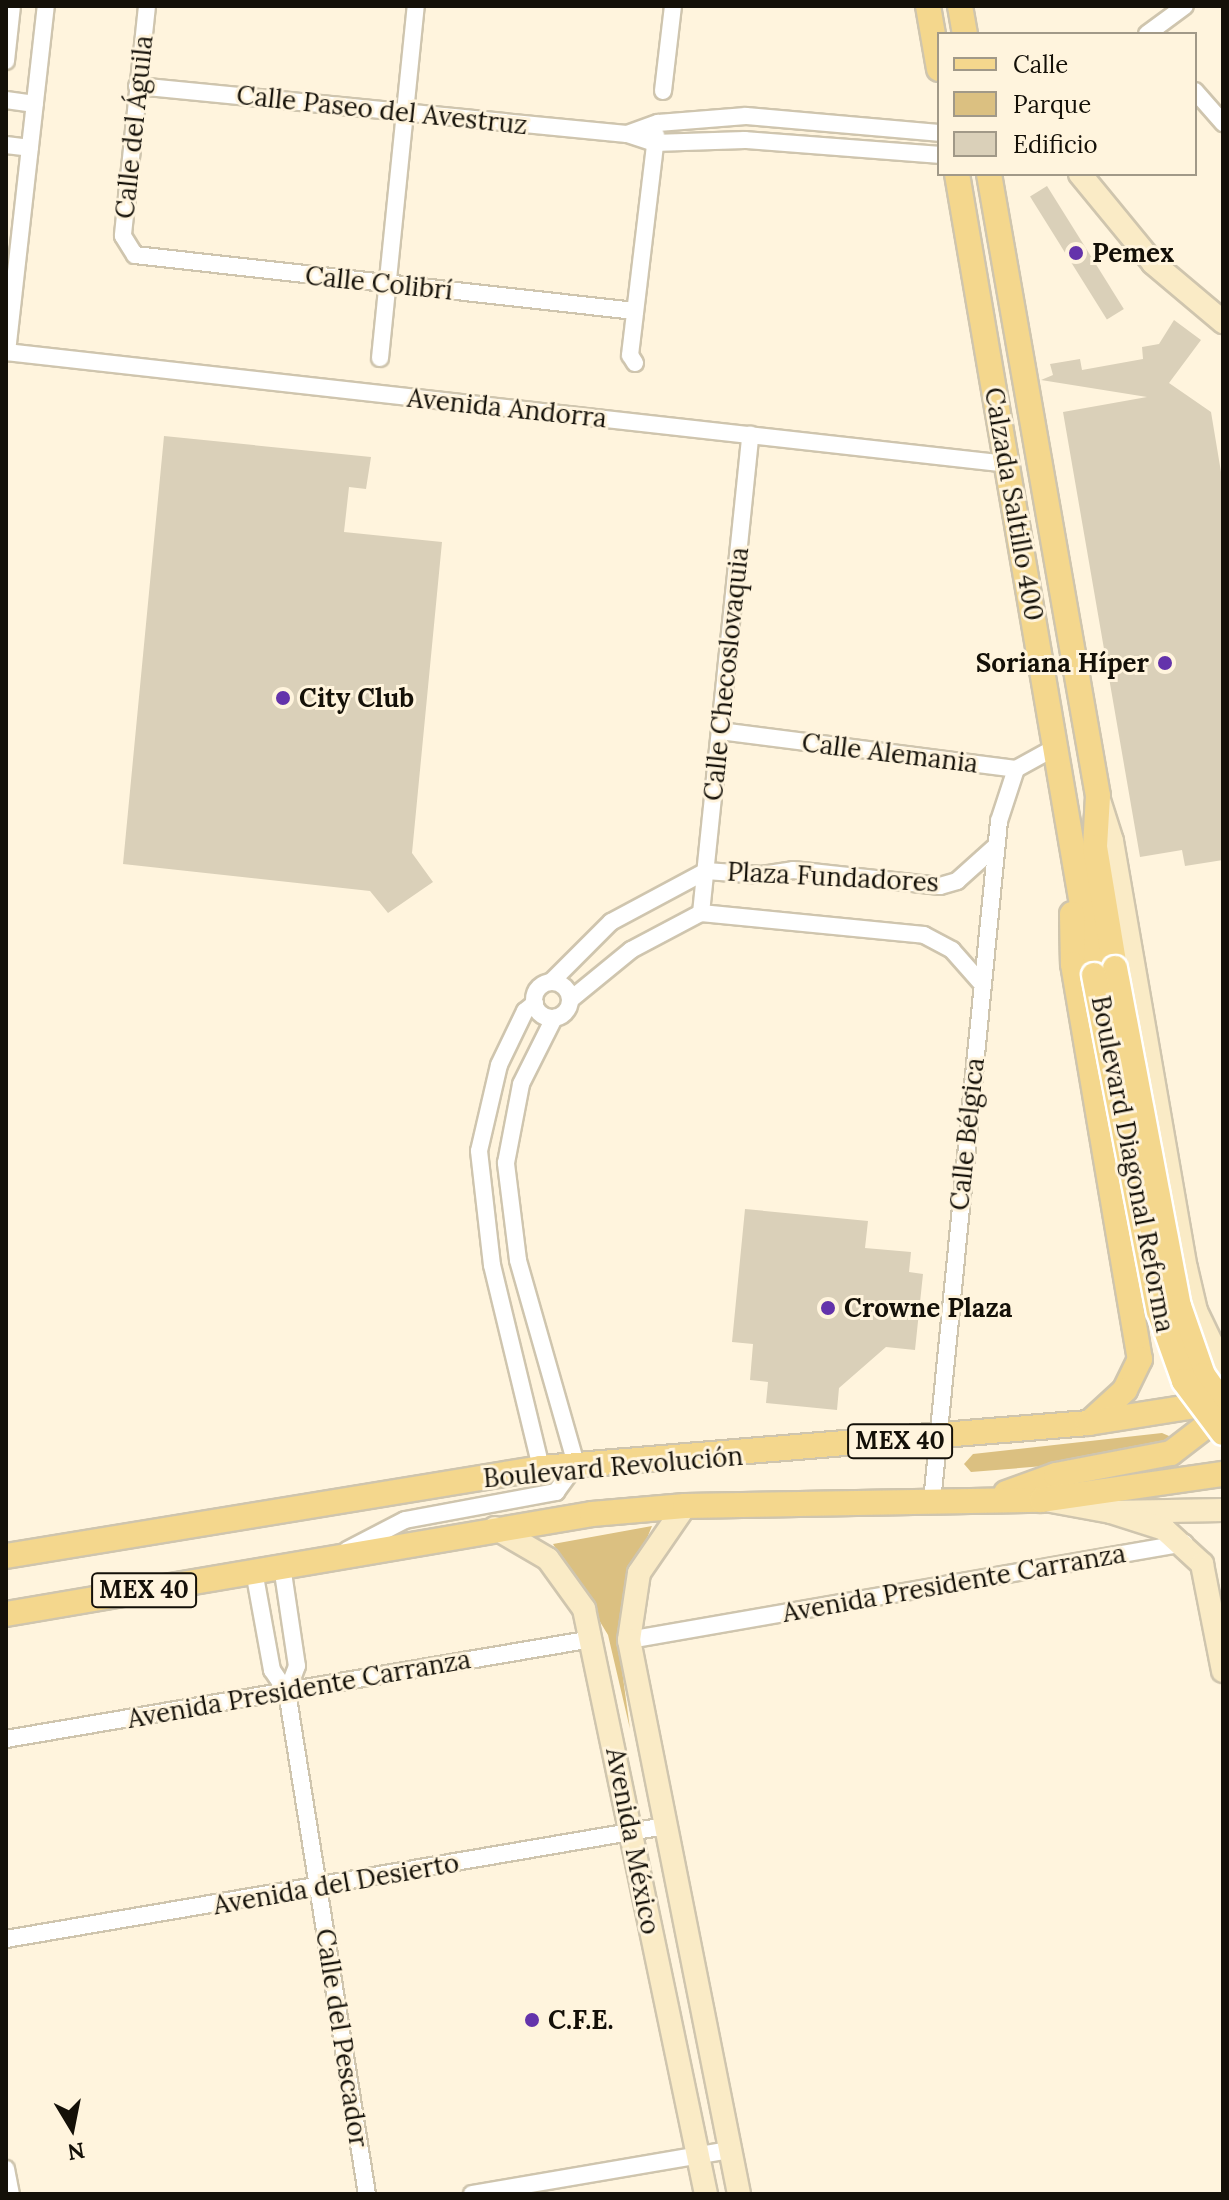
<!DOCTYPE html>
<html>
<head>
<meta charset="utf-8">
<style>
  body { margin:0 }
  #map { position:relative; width:1229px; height:2200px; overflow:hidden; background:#fff4dd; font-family:Lora,serif }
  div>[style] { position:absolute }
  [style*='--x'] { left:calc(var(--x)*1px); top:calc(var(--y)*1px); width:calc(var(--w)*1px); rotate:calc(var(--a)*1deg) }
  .green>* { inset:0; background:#dbc081 }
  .building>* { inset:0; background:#dad0b9; transform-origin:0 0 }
  .roads { filter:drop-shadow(2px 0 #cfc5ae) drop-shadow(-2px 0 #cfc5ae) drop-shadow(0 2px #cfc5ae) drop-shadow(0 -2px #cfc5ae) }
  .street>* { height:16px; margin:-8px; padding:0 8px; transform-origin:8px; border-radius:8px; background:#fff }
  .street>.ring { margin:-8px; padding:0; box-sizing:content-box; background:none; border:16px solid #fff; border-radius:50% }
  .secondary>* { height:22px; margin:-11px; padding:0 11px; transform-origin:11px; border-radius:11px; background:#faebc6 }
  .primary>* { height:24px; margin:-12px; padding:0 12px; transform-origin:12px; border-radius:12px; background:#f4d78d }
  .bridges { filter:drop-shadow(2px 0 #fff) drop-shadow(-2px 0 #fff) drop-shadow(0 2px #fff) drop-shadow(0 -2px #fff) }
  .primary-bridge>* { height:24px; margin:-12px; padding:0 12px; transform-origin:12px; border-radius:12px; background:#f4d78d }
  .dots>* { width:22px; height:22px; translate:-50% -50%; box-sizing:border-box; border:4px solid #fff4dd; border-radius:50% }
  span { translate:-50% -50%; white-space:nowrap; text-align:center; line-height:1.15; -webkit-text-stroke:6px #fff4dd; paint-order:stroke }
  .shield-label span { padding:2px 6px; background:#fff4dd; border:2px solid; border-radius:6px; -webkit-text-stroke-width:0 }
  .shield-label { font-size:24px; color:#141008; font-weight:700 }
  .street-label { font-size:26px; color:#141008 }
  .poi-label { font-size:26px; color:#141008; font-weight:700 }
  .left { translate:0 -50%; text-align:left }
  .right { translate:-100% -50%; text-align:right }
  .frame { position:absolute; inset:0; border:8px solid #141008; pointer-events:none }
  .legend { position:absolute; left:937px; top:32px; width:260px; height:144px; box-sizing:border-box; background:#fff4dd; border:2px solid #a19988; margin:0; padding:10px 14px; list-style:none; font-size:24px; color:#141008 }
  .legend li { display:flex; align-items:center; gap:16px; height:40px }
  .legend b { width:40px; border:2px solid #a19988 }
  .north { position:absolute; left:32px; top:2088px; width:80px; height:80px; -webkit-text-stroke:6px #fff4dd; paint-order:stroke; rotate:170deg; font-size:22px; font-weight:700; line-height:32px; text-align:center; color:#141008 }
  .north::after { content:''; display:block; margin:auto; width:28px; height:36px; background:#141008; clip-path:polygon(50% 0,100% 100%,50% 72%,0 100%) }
</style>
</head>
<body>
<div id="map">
  <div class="green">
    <div style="clip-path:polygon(1162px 1433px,1176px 1439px,1130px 1459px,971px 1472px,964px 1464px,973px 1454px)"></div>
    <div style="clip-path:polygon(652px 1526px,624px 1594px,617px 1633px,630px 1729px,608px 1635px,553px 1544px)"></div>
  </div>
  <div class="building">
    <div style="left:1047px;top:186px;width:145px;height:20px;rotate:58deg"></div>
    <div style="clip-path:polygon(1174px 320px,1201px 340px,1169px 383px,1211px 412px,1223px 484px,1223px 860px,1185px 866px,1182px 850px,1140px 857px,1063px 412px,1147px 397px,1041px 380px,1053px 375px,1050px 364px,1080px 359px,1082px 370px,1143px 359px,1142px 347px,1159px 344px)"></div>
    <div style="clip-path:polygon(164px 436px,371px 457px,366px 489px,349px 487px,344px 532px,442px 542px,412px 853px,433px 882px,388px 913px,370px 891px,123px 864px)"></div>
    <div style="clip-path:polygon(745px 1209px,868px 1221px,865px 1248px,911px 1252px,909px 1272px,923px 1274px,915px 1350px,886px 1347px,839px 1388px,837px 1410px,766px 1403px,768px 1382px,750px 1380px,753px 1344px,732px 1342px)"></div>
  </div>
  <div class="roads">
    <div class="street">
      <div style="--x:147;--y:6;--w:231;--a:96"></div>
      <div style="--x:123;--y:236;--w:22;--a:58"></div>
      <div style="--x:135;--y:255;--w:503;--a:6.39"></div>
      <div style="--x:1147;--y:34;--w:47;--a:-36.4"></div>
      <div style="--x:6;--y:61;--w:55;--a:-83.8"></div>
      <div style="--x:137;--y:86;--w:492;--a:5.6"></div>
      <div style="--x:627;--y:134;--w:28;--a:18"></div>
      <div style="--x:654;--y:143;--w:91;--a:-1.9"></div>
      <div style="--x:745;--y:140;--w:195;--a:4.4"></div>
      <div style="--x:663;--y:91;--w:86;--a:-83.3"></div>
      <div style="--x:1195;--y:91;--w:43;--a:48.8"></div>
      <div style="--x:6;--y:100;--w:29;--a:8"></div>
      <div style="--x:627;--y:134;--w:33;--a:-20"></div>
      <div style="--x:658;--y:123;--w:88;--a:-4.5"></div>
      <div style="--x:746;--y:116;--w:194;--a:5"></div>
      <div style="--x:6;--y:145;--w:24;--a:7"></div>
      <div style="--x:6;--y:352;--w:1007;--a:6.38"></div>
      <div style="--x:7;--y:352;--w:348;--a:-83.6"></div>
      <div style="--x:380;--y:358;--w:354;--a:-84.2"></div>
      <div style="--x:635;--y:363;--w:9;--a:-122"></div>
      <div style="--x:630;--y:355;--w:221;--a:-83.2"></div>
      <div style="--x:720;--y:731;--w:298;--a:7.3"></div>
      <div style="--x:1016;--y:769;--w:43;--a:-28.9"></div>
      <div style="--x:701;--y:913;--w:481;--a:-84.1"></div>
      <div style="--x:551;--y:982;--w:85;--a:-45"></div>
      <div style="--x:611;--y:922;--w:108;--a:-28.2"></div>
      <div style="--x:706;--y:871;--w:56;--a:4.1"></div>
      <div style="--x:762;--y:875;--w:31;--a:-9"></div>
      <div style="--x:793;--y:870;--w:148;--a:6.2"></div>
      <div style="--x:940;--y:886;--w:18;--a:-16"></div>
      <div style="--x:957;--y:881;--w:52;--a:-41.9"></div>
      <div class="ring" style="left:534px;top:982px;width:20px;height:20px"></div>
      <div style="--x:570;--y:1000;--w:79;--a:-39.3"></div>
      <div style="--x:631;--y:950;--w:79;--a:-27.9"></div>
      <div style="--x:701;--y:913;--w:224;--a:5.6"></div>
      <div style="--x:924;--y:935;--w:32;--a:28"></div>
      <div style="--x:952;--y:950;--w:47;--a:48.5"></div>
      <div style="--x:535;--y:1003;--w:13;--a:141"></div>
      <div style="--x:525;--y:1011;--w:60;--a:115.7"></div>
      <div style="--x:499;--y:1065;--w:88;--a:103.1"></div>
      <div style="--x:479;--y:1151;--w:115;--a:83.5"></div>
      <div style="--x:492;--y:1265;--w:209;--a:76.4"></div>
      <div style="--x:932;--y:1502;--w:684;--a:-84.38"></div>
      <div style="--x:999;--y:821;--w:55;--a:-71.9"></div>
      <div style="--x:347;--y:1550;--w:65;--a:-27.3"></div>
      <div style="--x:405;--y:1520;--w:154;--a:-10.5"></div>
      <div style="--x:556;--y:1492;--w:34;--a:-54"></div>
      <div style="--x:576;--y:1464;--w:212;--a:-105.9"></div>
      <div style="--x:518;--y:1260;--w:98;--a:-97.1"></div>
      <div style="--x:506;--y:1163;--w:80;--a:-79.2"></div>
      <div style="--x:521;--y:1084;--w:74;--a:-63.4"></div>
      <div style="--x:282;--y:1566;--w:101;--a:81.5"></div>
      <div style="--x:297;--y:1666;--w:28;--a:111"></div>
      <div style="--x:254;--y:1571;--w:101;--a:79.7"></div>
      <div style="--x:272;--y:1670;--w:27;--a:56"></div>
      <div style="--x:287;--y:1692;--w:508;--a:80.95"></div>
      <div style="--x:629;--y:1640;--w:564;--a:-9.9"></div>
      <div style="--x:6;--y:1739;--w:594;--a:-9.68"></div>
      <div style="--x:6;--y:1939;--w:669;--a:-9.73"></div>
      <div style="--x:6;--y:2169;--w:25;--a:79"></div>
      <div style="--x:472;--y:2194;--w:262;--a:-9.7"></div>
    </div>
    <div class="secondary">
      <div style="--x:1080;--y:174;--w:115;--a:50.6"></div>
      <div style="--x:1153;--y:263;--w:92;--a:40.1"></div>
      <div style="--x:1099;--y:800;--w:43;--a:72.4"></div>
      <div style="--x:1112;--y:841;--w:433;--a:80.2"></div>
      <div style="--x:1186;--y:1268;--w:44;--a:76.9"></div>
      <div style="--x:1196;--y:1311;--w:62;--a:64.3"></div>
      <div style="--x:1051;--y:1501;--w:61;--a:10.4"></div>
      <div style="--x:1111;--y:1512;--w:112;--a:-1"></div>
      <div style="--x:685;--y:1506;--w:81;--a:124.5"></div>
      <div style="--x:639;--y:1573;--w:68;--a:98.5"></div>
      <div style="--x:629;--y:1640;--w:565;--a:78.77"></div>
      <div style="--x:1111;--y:1512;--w:56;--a:17.8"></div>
      <div style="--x:1164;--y:1529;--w:52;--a:42.6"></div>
      <div style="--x:1202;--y:1564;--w:109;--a:78.9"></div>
      <div style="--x:495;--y:1528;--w:61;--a:30.3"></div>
      <div style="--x:548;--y:1559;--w:62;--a:54.2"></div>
      <div style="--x:584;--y:1609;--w:598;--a:78.22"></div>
    </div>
    <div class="primary">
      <div style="--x:928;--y:6;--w:64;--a:80.1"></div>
      <div style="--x:960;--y:6;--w:28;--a:80"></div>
      <div style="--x:957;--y:174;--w:813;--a:80.29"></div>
      <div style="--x:989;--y:174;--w:631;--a:80.06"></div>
      <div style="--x:1098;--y:796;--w:51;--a:93.4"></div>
      <div style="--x:1095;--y:847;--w:123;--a:80.6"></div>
      <div style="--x:1072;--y:914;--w:50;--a:88.9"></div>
      <div style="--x:1073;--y:964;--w:401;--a:80.4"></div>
      <div style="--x:1140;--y:1359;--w:34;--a:116"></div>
      <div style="--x:1125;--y:1390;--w:49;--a:137.5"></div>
      <div style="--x:1006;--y:1493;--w:53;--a:-19.8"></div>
      <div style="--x:1056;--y:1475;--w:117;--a:-10.8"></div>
      <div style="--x:1171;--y:1453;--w:66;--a:-37.6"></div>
      <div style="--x:6;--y:1556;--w:542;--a:-9.34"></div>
      <div style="--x:541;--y:1468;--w:549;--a:-4.7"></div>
      <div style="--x:1088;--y:1423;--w:135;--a:-9"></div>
      <div style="--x:6;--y:1614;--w:594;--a:-9.68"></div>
      <div style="--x:592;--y:1514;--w:93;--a:-4.9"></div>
      <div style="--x:685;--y:1506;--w:357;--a:-1"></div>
      <div style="--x:1042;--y:1500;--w:183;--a:-8.2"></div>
    </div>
  </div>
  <div class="bridges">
    <div class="primary-bridge">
      <div style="--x:1115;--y:968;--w:344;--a:79.3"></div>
      <div style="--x:1179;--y:1306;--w:73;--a:70.8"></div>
      <div style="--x:1203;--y:1375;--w:35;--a:55"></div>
      <div style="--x:1094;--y:975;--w:342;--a:79.1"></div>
      <div style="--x:1159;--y:1311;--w:74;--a:70.3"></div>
      <div style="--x:1184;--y:1381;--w:65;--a:53.1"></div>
    </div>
  </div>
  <div class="dots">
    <div style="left:1076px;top:253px;background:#6433ab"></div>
    <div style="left:1165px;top:663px;background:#6433ab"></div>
    <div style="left:283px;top:698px;background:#6433ab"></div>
    <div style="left:828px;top:1308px;background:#6433ab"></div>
    <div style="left:532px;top:2020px;background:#6433ab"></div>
  </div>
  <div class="shield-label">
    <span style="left:900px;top:1441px">MEX 40</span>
    <span style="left:144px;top:1590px">MEX 40</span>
  </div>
  <div class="street-label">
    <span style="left:382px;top:110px;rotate:6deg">Calle Paseo del Avestruz</span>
    <span style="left:134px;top:127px;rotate:-84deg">Calle del Águila</span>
    <span style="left:379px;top:283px;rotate:6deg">Calle Colibrí</span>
    <span style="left:507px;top:408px;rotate:6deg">Avenida Andorra</span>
    <span style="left:1014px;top:504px;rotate:80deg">Calzada Saltillo 400</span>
    <span style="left:726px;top:674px;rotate:-84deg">Calle Checoslovaquia</span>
    <span style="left:890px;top:753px;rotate:7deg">Calle Alemania</span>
    <span style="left:833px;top:877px;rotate:3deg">Plaza Fundadores</span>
    <span style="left:967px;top:1134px;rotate:-84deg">Calle Bélgica</span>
    <span style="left:1133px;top:1164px;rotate:79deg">Boulevard Diagonal Reforma</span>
    <span style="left:613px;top:1467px;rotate:-5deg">Boulevard Revolución</span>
    <span style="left:954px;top:1583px;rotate:-10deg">Avenida Presidente Carranza</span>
    <span style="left:299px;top:1689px;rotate:-10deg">Avenida Presidente Carranza</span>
    <span style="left:633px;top:1841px;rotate:79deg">Avenida México</span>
    <span style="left:336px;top:1884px;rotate:-10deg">Avenida del Desierto</span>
    <span style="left:342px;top:2038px;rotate:81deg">Calle del Pescador</span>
  </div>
  <div class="poi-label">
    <span class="left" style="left:1092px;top:253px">Pemex</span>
    <span class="right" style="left:1149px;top:663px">Soriana Híper</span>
    <span class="left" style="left:299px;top:698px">City Club</span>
    <span class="left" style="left:844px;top:1308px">Crowne Plaza</span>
    <span class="left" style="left:548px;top:2020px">C.F.E.</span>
  </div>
  <div class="frame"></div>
  <ul class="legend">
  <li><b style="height:10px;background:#f4d78d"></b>Calle</li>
  <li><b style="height:22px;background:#dbc081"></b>Parque</li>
  <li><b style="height:22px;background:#dad0b9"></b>Edificio</li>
  </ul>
  <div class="north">N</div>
</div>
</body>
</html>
